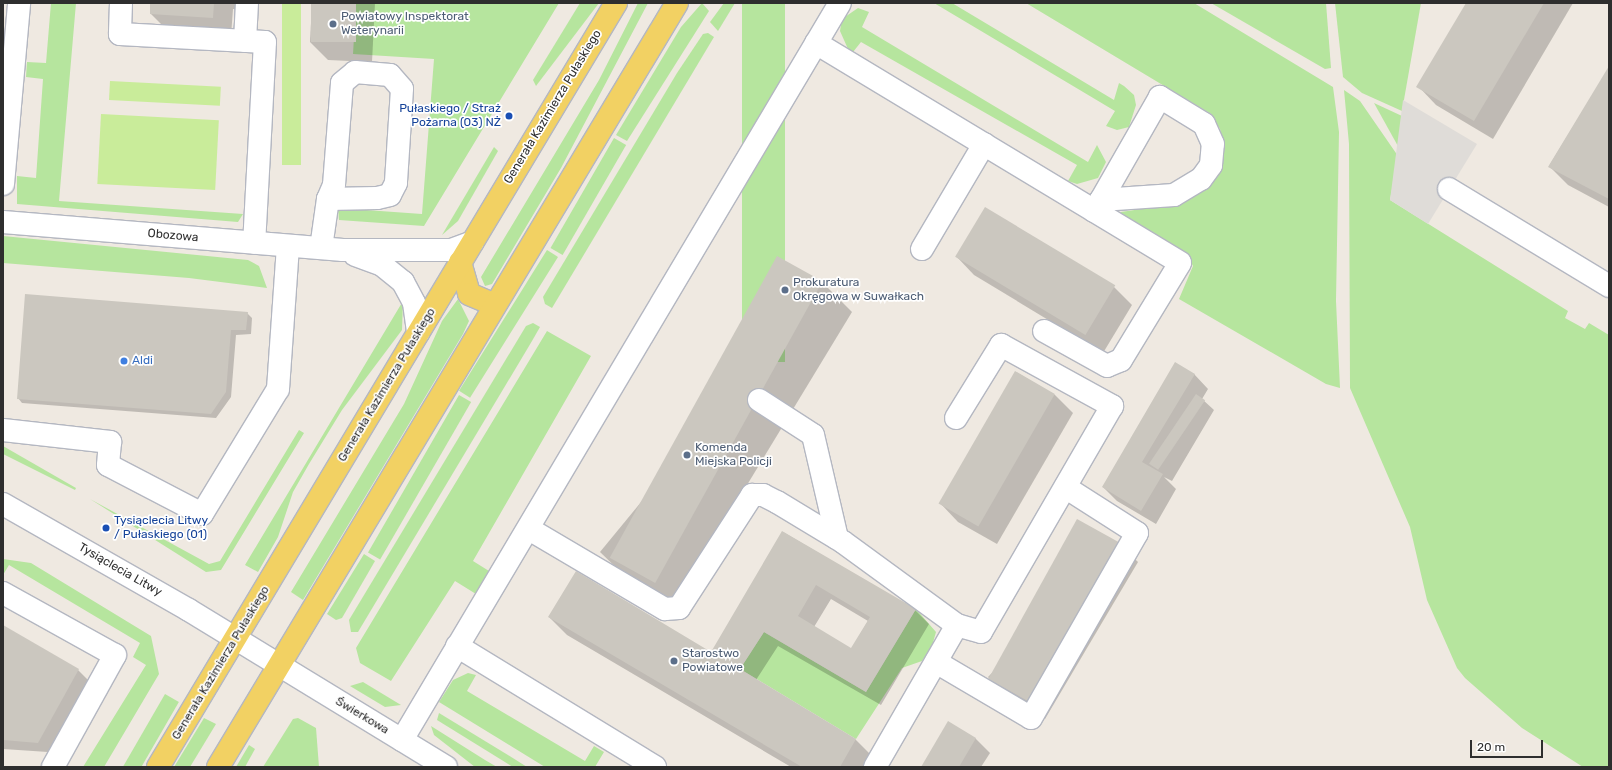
<!DOCTYPE html>
<html>
<head>
<meta charset="utf-8">
<style>
  body { margin:0 }
  #map { position:relative; width:1612px; height:770px; overflow:hidden; background:#efe9e1; font-family:Rubik,sans-serif }
  div>[style] { position:absolute }
  [style*='--x'] { left:calc(var(--x)*1px); top:calc(var(--y)*1px); width:calc(var(--w)*1px); rotate:calc(var(--a)*1deg) }
  .green>* { inset:0; background:#b6e59e; transform-origin:0 0 }
  .pitch>* { inset:0; background:#c9ec9a; transform-origin:0 0 }
  .plaza>* { inset:0; background:#dfdcd8 }
  .shadow>* { inset:0; background:#0003 }
  .building>* { inset:0; background:#cbc7bf; transform-origin:0 0 }
  .roads { filter:drop-shadow(1px 0 #b4b7c1) drop-shadow(-1px 0 #b4b7c1) drop-shadow(0 1px #b4b7c1) drop-shadow(0 -1px #b4b7c1) }
  .minor>* { height:22px; margin:-11px; padding:0 11px; transform-origin:11px; border-radius:11px; background:#fff }
  .major>* { height:22px; margin:-11px; padding:0 11px; transform-origin:11px; border-radius:11px; background:#f2d163 }
  .dots>* { width:11px; height:11px; translate:-50% -50%; box-sizing:border-box; border:2px solid #fff; border-radius:50% }
  span { translate:-50% -50%; white-space:nowrap; text-align:center; line-height:1.15; -webkit-text-stroke:3.5px #fff; paint-order:stroke }
  .service-label { font-size:12px; color:#4e5e75 }
  .left { translate:0 -50%; text-align:left }
  .street-label { font-size:12px; color:#2e2e2e }
  .transit-label { font-size:12px; color:#164399 }
  .right { translate:-100% -50%; text-align:right }
  .shop-label { font-size:12px; color:#366cbe }
  .frame { position:absolute; inset:0; border:4px solid #2e2e2e; pointer-events:none }
  .scale { position:absolute; left:1470px; top:740px; width:73px; height:18px; box-sizing:border-box; border:2px solid #2e2e2e; border-top:0; padding-left:5px; font-size:12px; line-height:14px; white-space:nowrap; color:#2e2e2e; -webkit-text-stroke:3px #fff; paint-order:stroke }
</style>
</head>
<body>
<div id="map">
  <div class="green">
    <div style="clip-path:polygon(51px 3px,76px 3px,59px 201px,243px 214px,238px 222px,17px 204px,17px 176px,36px 178px,43px 79px,26px 77px,27px 62px,46px 63px)"></div>
    <div style="clip-path:polygon(356px 3px,559px 3px,424px 226px,339px 220px,338px 208px,422px 214px,434px 59px,353px 54px)"></div>
    <div style="clip-path:polygon(580px 3px,599px 3px,536px 86px,533px 80px)"></div>
    <div style="clip-path:polygon(638px 3px,648px 3px,561px 168px,492px 284px,485px 286px,481px 277px,599px 80px)"></div>
    <div style="clip-path:polygon(702px 3px,709px 11px,627px 141px,616px 135px,681px 27px)"></div>
    <div style="clip-path:polygon(724px 3px,735px 3px,718px 31px,710px 22px)"></div>
    <div style="left:742px;top:3px;width:43px;height:359px"></div>
    <div style="clip-path:polygon(934px 3px,952px 3px,1114px 100px,1119px 83px,1124px 86px,1134px 95px,1136px 105px,1129px 127px,1117px 130px,1106px 126px,1115px 111px)"></div>
    <div style="clip-path:polygon(1026px 3px,1194px 3px,1333px 87px,1339px 132px,1336px 301px,1340px 388px,1326px 384px,1179px 299px,1193px 266px,1188px 257px,1121px 217px,1121px 212px,1181px 203px,1220px 171px,1224px 151px,1220px 129px,1211px 114px)"></div>
    <div style="clip-path:polygon(1211px 3px,1326px 3px,1331px 68px,1325px 69px)"></div>
    <div style="clip-path:polygon(1335px 3px,1421px 3px,1402px 111px,1362px 93px,1343px 77px)"></div>
    <div style="clip-path:polygon(858px 8px,869px 12px,862px 27px,1088px 162px,1097px 145px,1106px 162px,1098px 178px,1077px 184px,1068px 181px,1077px 165px,861px 42px,853px 52px,848px 49px,840px 31px,842px 19px)"></div>
    <div style="clip-path:polygon(708px 33px,714px 37px,552px 308px,545px 304px,543px 297px,677px 73px,703px 34px)"></div>
    <div style="clip-path:polygon(1344px 90px,1360px 101px,1398px 156px,1390px 200px,1568px 311px,1565px 318px,1585px 329px,1589px 323px,1609px 335px,1609px 767px,1583px 767px,1522px 728px,1465px 678px,1457px 668px,1427px 600px,1410px 527px,1350px 388px,1349px 144px)"></div>
    <div style="clip-path:polygon(1374px 103px,1402px 116px,1399px 148px)"></div>
    <div style="left:614px;top:138px;width:14px;height:127px;rotate:30deg"></div>
    <div style="clip-path:polygon(494px 147px,498px 151px,458px 221px,442px 235px)"></div>
    <div style="clip-path:polygon(3px 236px,248px 260px,259px 266px,267px 288px,189px 278px,3px 263px)"></div>
    <div style="left:547px;top:250px;width:13px;height:166px;rotate:32deg"></div>
    <div style="clip-path:polygon(458px 299px,469px 321px,463px 334px,303px 600px,291px 592px,404px 404px,442px 321px)"></div>
    <div style="clip-path:polygon(403px 301px,402px 330px,342px 410px,309px 464px,293px 492px,278px 537px,258px 572px,245px 565px)"></div>
    <div style="clip-path:polygon(533px 323px,540px 327px,532px 341px,358px 632px,351px 632px,349px 620px,526px 326px)"></div>
    <div style="clip-path:polygon(547px 331px,591px 356px,473px 561px,489px 571px,476px 594px,455px 581px,391px 681px,360px 663px,356px 648px)"></div>
    <div style="left:459px;top:395px;width:14px;height:182px;rotate:30deg"></div>
    <div style="clip-path:polygon(299px 430px,304px 433px,221px 570px,206px 572px,90px 499px,209px 564px,220px 561px)"></div>
    <div style="clip-path:polygon(3px 446px,76px 488px,75px 490px,3px 454px)"></div>
    <div style="clip-path:polygon(364px 554px,375px 561px,342px 618px,336px 620px,327px 614px)"></div>
    <div style="clip-path:polygon(3px 559px,31px 563px,151px 636px,159px 674px,104px 767px,83px 767px,146px 665px,133px 657px,140px 643px,9px 565px,3px 575px)"></div>
    <div style="clip-path:polygon(916px 609px,936px 632px,932px 646px,922px 661px,902px 668px,856px 739px,740px 669px,764px 632px,866px 692px)"></div>
    <div style="clip-path:polygon(468px 673px,476px 675px,467px 691px,585px 761px,594px 746px,604px 752px,595px 767px,545px 767px,439px 702px,453px 680px)"></div>
    <div style="clip-path:polygon(363px 682px,401px 705px,385px 707px,350px 686px)"></div>
    <div style="left:165px;top:694px;width:16px;height:85px;rotate:30deg"></div>
    <div style="clip-path:polygon(439px 713px,516px 760px,527px 767px,513px 767px,437px 720px)"></div>
    <div style="clip-path:polygon(204px 718px,216px 724px,190px 767px,174px 767px)"></div>
    <div style="clip-path:polygon(298px 718px,316px 728px,319px 767px,263px 767px,293px 719px)"></div>
    <div style="clip-path:polygon(431px 726px,485px 760px,497px 767px,475px 767px,434px 735px)"></div>
    <div style="clip-path:polygon(249px 745px,255px 749px,245px 767px,236px 767px)"></div>
  </div>
  <div class="pitch">
    <div style="left:282px;top:3px;width:19px;height:162px"></div>
    <div style="left:110px;top:81px;width:111px;height:19px;rotate:3deg"></div>
    <div style="left:101px;top:114px;width:118px;height:70px;rotate:3deg"></div>
  </div>
  <div class="plaza">
    <div style="clip-path:polygon(1403px 100px,1477px 144px,1428px 224px,1390px 200px)"></div>
  </div>
  <div class="shadow">
    <div style="clip-path:polygon(151px 3px,241px 3px,241px 10px,233px 9px,231px 36px,169px 32px,151px 14px)"></div>
    <div style="clip-path:polygon(312px 3px,375px 3px,372px 62px,328px 60px,310px 42px)"></div>
    <div style="clip-path:polygon(1467px 3px,1573px 3px,1493px 139px,1436px 105px,1418px 86px)"></div>
    <div style="clip-path:polygon(1609px 68px,1609px 207px,1568px 185px,1549px 166px)"></div>
    <div style="clip-path:polygon(956px 256px,1114px 287px,1132px 305px,1103px 353px,974px 275px)"></div>
    <div style="clip-path:polygon(822px 282px,852px 312px,673px 607px,630px 581px,600px 552px)"></div>
    <div style="clip-path:polygon(247px 313px,252px 318px,251px 334px,236px 335px,231px 397px,216px 418px,22px 403px,18px 398px)"></div>
    <div style="clip-path:polygon(1016px 372px,1055px 395px,1073px 413px,997px 544px,958px 522px,940px 503px)"></div>
    <div style="clip-path:polygon(1194px 374px,1208px 389px,1202px 399px,1214px 410px,1172px 481px,1164px 477px,1176px 489px,1156px 524px,1117px 501px,1103px 487px)"></div>
    <div style="clip-path:polygon(evenodd,783px 532px,915px 610px,929px 624px,881px 705px,778px 646px,756px 680px,856px 740px,874px 758px,869px 767px,791px 767px,567px 635px,549px 617px,715px 656px,783px 532px,831px 599px,868px 621px,851px 650px,814px 627px,831px 599px)"></div>
    <div style="clip-path:polygon(1119px 544px,1138px 562px,1045px 719px,1006px 696px,988px 677px)"></div>
    <div style="clip-path:polygon(3px 627px,78px 670px,88px 680px,48px 752px,3px 749px)"></div>
    <div style="clip-path:polygon(975px 738px,990px 753px,981px 767px,922px 767px)"></div>
  </div>
  <div class="building">
    <div style="clip-path:polygon(150px 3px,214px 3px,213px 18px,150px 14px)"></div>
    <div style="left:311px;top:3px;width:45px;height:39px"></div>
    <div style="clip-path:polygon(1466px 3px,1544px 3px,1474px 121px,1416px 87px)"></div>
    <div style="clip-path:polygon(1609px 66px,1609px 199px,1548px 167px)"></div>
    <div style="left:985px;top:207px;width:152px;height:58px;rotate:31deg"></div>
    <div style="left:777px;top:256px;width:52px;height:345px;rotate:29deg"></div>
    <div style="clip-path:polygon(25px 294px,248px 312px,246px 330px,231px 330px,226px 392px,211px 414px,17px 399px)"></div>
    <div style="clip-path:polygon(1175px 362px,1195px 374px,1142px 462px,1163px 474px,1141px 511px,1102px 487px)"></div>
    <div style="left:1015px;top:371px;width:46px;height:153px;rotate:30deg"></div>
    <div style="left:1196px;top:394px;width:11px;height:84px;rotate:34deg"></div>
    <div style="left:1077px;top:519px;width:49px;height:183px;rotate:29deg"></div>
    <div style="clip-path:polygon(evenodd,782px 531px,916px 609px,866px 692px,764px 632px,740px 669px,856px 739px,840px 767px,802px 767px,548px 617px,576px 571px,711px 652px,782px 531px,816px 585px,870px 617px,851px 648px,798px 616px,816px 585px)"></div>
    <div style="clip-path:polygon(3px 625px,79px 669px,38px 743px,3px 740px)"></div>
    <div style="clip-path:polygon(948px 721px,976px 738px,959px 767px,921px 767px)"></div>
  </div>
  <div class="roads">
    <div class="minor">
      <div style="--x:121;--y:3;--w:31;--a:92"></div>
      <div style="--x:120;--y:34;--w:145;--a:3.2"></div>
      <div style="--x:265;--y:42;--w:201;--a:93.1"></div>
      <div style="--x:245;--y:41;--w:38;--a:-87"></div>
      <div style="--x:816;--y:43;--w:425;--a:31.1"></div>
      <div style="--x:1180;--y:263;--w:114;--a:121.3"></div>
      <div style="--x:1121;--y:360;--w:15;--a:157"></div>
      <div style="--x:1107;--y:366;--w:72;--a:-150.9"></div>
      <div style="--x:3;--y:184;--w:182;--a:-84.9"></div>
      <div style="--x:1449;--y:189;--w:187;--a:31.2"></div>
      <div style="--x:1094;--y:211;--w:13;--a:-58"></div>
      <div style="--x:1101;--y:200;--w:73;--a:-3.9"></div>
      <div style="--x:1174;--y:195;--w:31;--a:-31"></div>
      <div style="--x:1201;--y:179;--w:17;--a:-54"></div>
      <div style="--x:1211;--y:165;--w:21;--a:-85"></div>
      <div style="--x:1213;--y:144;--w:22;--a:-114"></div>
      <div style="--x:1204;--y:124;--w:52;--a:-148.5"></div>
      <div style="--x:1160;--y:97;--w:119;--a:119.8"></div>
      <div style="--x:3;--y:222;--w:341;--a:4.7"></div>
      <div style="--x:343;--y:250;--w:108;--a:0"></div>
      <div style="--x:451;--y:250;--w:23;--a:-20"></div>
      <div style="--x:321;--y:248;--w:49;--a:-81.9"></div>
      <div style="--x:328;--y:199;--w:15;--a:-67"></div>
      <div style="--x:334;--y:185;--w:102;--a:-85.5"></div>
      <div style="--x:342;--y:83;--w:17;--a:-40"></div>
      <div style="--x:355;--y:72;--w:35;--a:5"></div>
      <div style="--x:390;--y:75;--w:18;--a:49"></div>
      <div style="--x:402;--y:89;--w:94;--a:93.7"></div>
      <div style="--x:396;--y:183;--w:13;--a:117"></div>
      <div style="--x:390;--y:195;--w:13;--a:167"></div>
      <div style="--x:377;--y:198;--w:49;--a:178.8"></div>
      <div style="--x:922;--y:249;--w:122;--a:-59.4"></div>
      <div style="--x:355;--y:255;--w:29;--a:20"></div>
      <div style="--x:382;--y:265;--w:27;--a:39"></div>
      <div style="--x:403;--y:282;--w:24;--a:62"></div>
      <div style="--x:414;--y:303;--w:30;--a:82"></div>
      <div style="--x:759;--y:400;--w:64;--a:32.9"></div>
      <div style="--x:813;--y:435;--w:106;--a:76.9"></div>
      <div style="--x:956;--y:418;--w:86;--a:-58.3"></div>
      <div style="--x:1001;--y:345;--w:127;--a:28.8"></div>
      <div style="--x:1112;--y:406;--w:261;--a:120.1"></div>
      <div style="--x:981;--y:632;--w:25;--a:-164"></div>
      <div style="--x:3;--y:430;--w:108;--a:6.4"></div>
      <div style="--x:110;--y:442;--w:23;--a:95"></div>
      <div style="--x:108;--y:465;--w:106;--a:27.5"></div>
      <div style="--x:202;--y:514;--w:146;--a:-58.7"></div>
      <div style="--x:278;--y:389;--w:143;--a:-86"></div>
      <div style="--x:3;--y:504;--w:214;--a:29.7"></div>
      <div style="--x:189;--y:610;--w:301;--a:31.4"></div>
      <div style="--x:529;--y:529;--w:158;--a:30.5"></div>
      <div style="--x:665;--y:609;--w:14;--a:-4"></div>
      <div style="--x:679;--y:608;--w:135;--a:-57.1"></div>
      <div style="--x:752;--y:495;--w:11;--a:0"></div>
      <div style="--x:763;--y:495;--w:16;--a:27"></div>
      <div style="--x:777;--y:502;--w:77;--a:31.2"></div>
      <div style="--x:843;--y:542;--w:141;--a:36.1"></div>
      <div style="--x:957;--y:625;--w:164;--a:120"></div>
      <div style="--x:3;--y:593;--w:128;--a:29"></div>
      <div style="--x:115;--y:655;--w:128;--a:119"></div>
      <div style="--x:457;--y:646;--w:232;--a:31.4"></div>
      <div style="--x:936;--y:662;--w:110;--a:30.5"></div>
      <div style="--x:1031;--y:718;--w:213;--a:-60.2"></div>
      <div style="--x:1137;--y:533;--w:85;--a:-147.4"></div>
      <div style="--x:402;--y:740;--w:857;--a:-59.28"></div>
    </div>
    <div class="major">
      <div style="--x:460;--y:262;--w:33;--a:74"></div>
      <div style="--x:469;--y:294;--w:28;--a:23"></div>
      <div style="--x:158;--y:767;--w:891;--a:-59.06"></div>
      <div style="--x:218;--y:767;--w:891;--a:-59"></div>
    </div>
  </div>
  <div class="dots">
    <div style="left:333px;top:24px;background:#5c6f8a"></div>
    <div style="left:509px;top:116px;background:#1a4fb4"></div>
    <div style="left:785px;top:290px;background:#5c6f8a"></div>
    <div style="left:124px;top:361px;background:#3f7fe0"></div>
    <div style="left:687px;top:455px;background:#5c6f8a"></div>
    <div style="left:106px;top:528px;background:#1a4fb4"></div>
    <div style="left:674px;top:661px;background:#5c6f8a"></div>
  </div>
  <div class="service-label">
    <span class="left" style="left:341px;top:24px">Powiatowy Inspektorat<br>Weterynarii</span>
    <span class="left" style="left:793px;top:290px">Prokuratura<br>Okręgowa w Suwałkach</span>
    <span class="left" style="left:695px;top:455px">Komenda<br>Miejska Policji</span>
    <span class="left" style="left:682px;top:661px">Starostwo<br>Powiatowe</span>
  </div>
  <div class="street-label">
    <span style="left:553px;top:107px;rotate:-59deg">Generała Kazimierza Pułaskiego</span>
    <span style="left:173px;top:236px;rotate:5deg">Obozowa</span>
    <span style="left:387px;top:385px;rotate:-59deg">Generała Kazimierza Pułaskiego</span>
    <span style="left:120px;top:570px;rotate:30deg">Tysiąclecia Litwy</span>
    <span style="left:221px;top:663px;rotate:-59deg">Generała Kazimierza Pułaskiego</span>
    <span style="left:362px;top:716px;rotate:31deg">Świerkowa</span>
  </div>
  <div class="transit-label">
    <span class="right" style="left:501px;top:116px">Pułaskiego / Straż<br>Pożarna (03) NŻ</span>
    <span class="left" style="left:114px;top:528px">Tysiąclecia Litwy<br>/ Pułaskiego (01)</span>
  </div>
  <div class="shop-label">
    <span class="left" style="left:132px;top:361px">Aldi</span>
  </div>
  <div class="frame"></div>
  <div class="scale">20 m</div>
</div>
</body>
</html>
